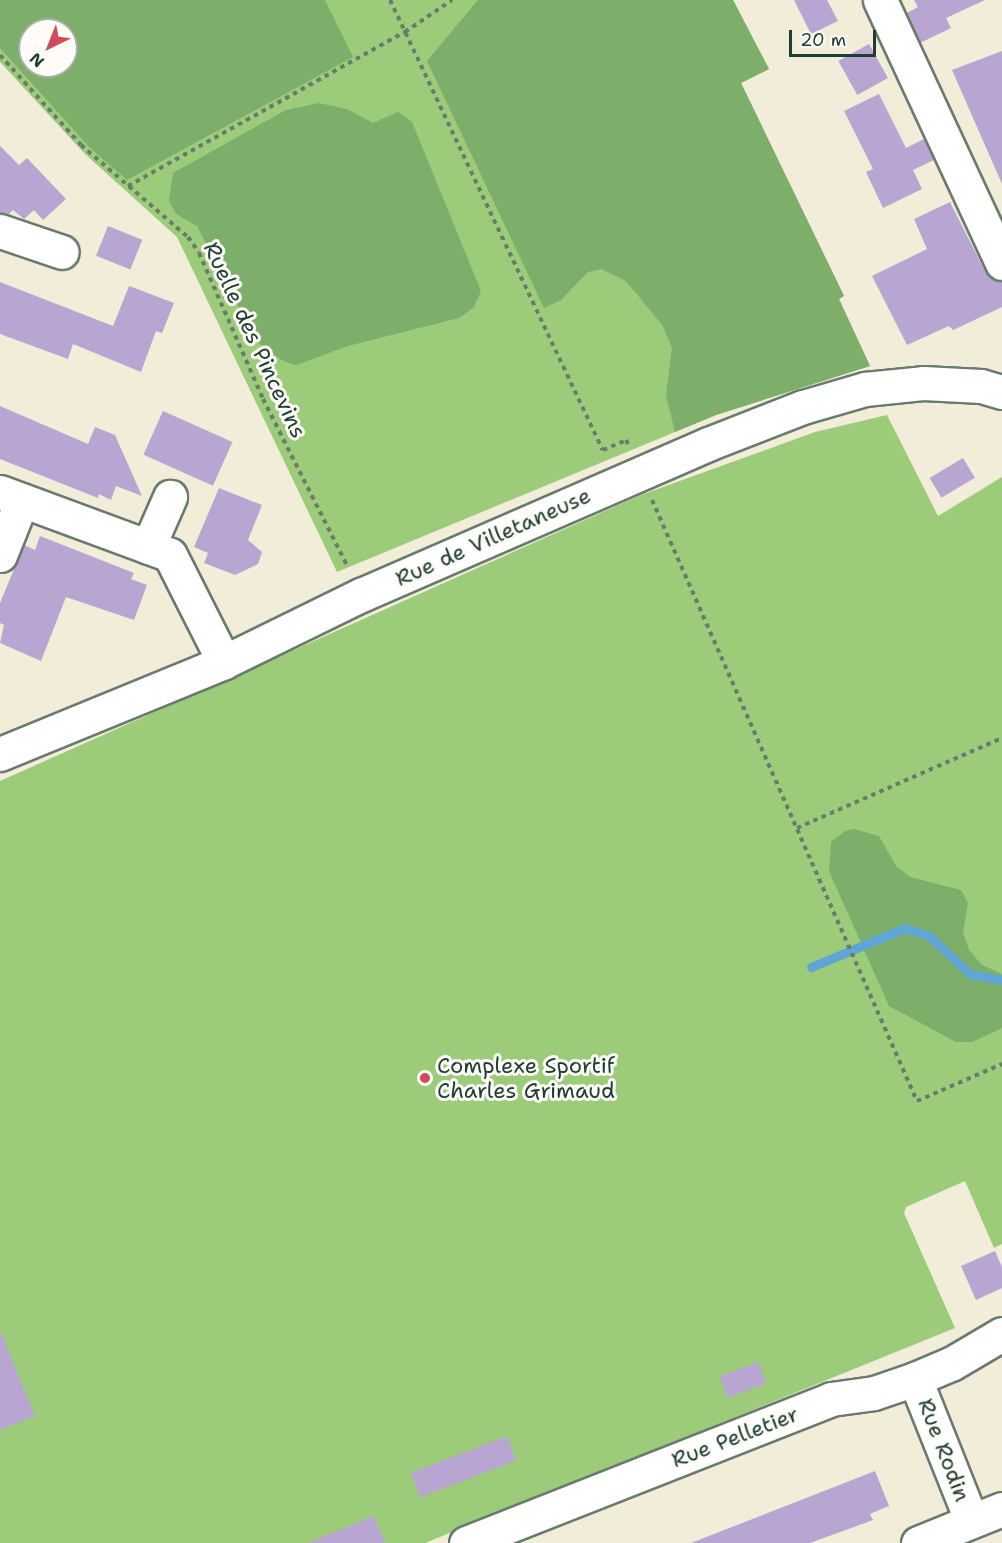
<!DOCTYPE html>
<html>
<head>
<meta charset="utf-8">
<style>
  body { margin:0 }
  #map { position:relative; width:1002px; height:1543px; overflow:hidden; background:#f1edd8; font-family:"Shantell Sans",sans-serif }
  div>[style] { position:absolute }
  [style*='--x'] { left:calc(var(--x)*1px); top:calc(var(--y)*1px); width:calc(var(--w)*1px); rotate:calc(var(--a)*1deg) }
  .green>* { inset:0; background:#9ccb7a }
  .forest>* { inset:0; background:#7daf6a }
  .stream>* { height:9px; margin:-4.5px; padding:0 4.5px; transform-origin:4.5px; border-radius:4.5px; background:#5fa5d5 }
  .building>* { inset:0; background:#b9a5d1; transform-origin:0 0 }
  .path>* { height:4px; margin-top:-2px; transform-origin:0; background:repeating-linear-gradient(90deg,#687b6d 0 4.5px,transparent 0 9px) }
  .roads { filter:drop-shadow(2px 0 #687b6d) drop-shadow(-2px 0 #687b6d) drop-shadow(0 2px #687b6d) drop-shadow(0 -2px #687b6d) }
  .minor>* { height:33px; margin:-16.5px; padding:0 16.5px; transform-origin:16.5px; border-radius:16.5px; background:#fff }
  .dots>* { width:16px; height:16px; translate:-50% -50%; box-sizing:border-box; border:3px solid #fdfcf7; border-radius:50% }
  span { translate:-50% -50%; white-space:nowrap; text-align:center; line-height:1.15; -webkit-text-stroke:6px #fdfcf7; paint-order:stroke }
  .street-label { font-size:22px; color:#1f3d34 }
  .poi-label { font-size:22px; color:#1f3d34 }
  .left { translate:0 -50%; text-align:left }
  .north { position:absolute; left:18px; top:18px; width:60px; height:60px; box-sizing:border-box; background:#fdfcf7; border:2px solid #a4b0a9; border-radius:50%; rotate:223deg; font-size:16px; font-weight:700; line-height:24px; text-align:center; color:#1f3d34 }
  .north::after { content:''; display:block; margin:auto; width:21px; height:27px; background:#d1495b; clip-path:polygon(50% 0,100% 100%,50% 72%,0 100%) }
  .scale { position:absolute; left:789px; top:30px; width:87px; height:27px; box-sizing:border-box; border:3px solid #1f3d34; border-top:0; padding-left:8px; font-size:18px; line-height:21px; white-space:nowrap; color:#1f3d34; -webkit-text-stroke:4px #fdfcf7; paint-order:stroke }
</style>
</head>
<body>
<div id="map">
  <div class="green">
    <div style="clip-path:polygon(evenodd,0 0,733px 0,769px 69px,741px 83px,844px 296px,839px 299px,870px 366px,716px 415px,337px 572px,177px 237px,85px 154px,0 62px,0 0,30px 30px,66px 30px,66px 66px,30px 66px,30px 30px)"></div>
    <div style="clip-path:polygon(887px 415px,938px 516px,1002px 477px,1002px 1244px,994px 1248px,965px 1181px,906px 1207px,904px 1213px,955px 1328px,425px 1543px,0 1543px,0 781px,641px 495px,815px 432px)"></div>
  </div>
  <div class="forest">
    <div style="clip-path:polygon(evenodd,0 0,325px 0,353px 57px,127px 180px,89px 147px,0 48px,0 0,30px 30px,66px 30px,66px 66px,30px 66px,30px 30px)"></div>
    <div style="clip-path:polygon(478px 0,733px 0,769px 69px,741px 83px,844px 296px,839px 299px,870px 366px,716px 415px,675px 432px,666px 395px,672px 348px,663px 326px,626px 281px,601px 269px,588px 272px,561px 300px,544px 308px,427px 61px)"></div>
    <div style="clip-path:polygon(319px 103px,347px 109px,373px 123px,398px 112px,412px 122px,481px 291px,474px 307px,459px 318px,348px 346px,296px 365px,283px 361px,256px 341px,197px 226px,176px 214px,169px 201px,173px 173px,286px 110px)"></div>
    <div style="clip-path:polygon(854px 829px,879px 836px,896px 866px,910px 877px,961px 890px,968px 903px,963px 932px,969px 950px,982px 965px,1002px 974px,1002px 1028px,972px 1042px,956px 1042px,889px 1006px,829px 871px,831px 842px,845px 831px)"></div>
  </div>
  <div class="stream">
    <div style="--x:811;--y:967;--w:102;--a:-22.5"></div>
    <div style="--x:905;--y:928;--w:25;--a:18"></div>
    <div style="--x:929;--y:936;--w:56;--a:42.8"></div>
    <div style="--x:970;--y:974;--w:33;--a:11"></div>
  </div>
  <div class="building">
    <div style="clip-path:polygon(794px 0,827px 0,838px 21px,811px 34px)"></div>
    <div style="clip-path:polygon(914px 0,985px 0,946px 18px,951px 28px,920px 43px,907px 13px,918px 7px)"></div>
    <div style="left:869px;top:44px;width:39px;height:35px;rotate:61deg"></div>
    <div style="clip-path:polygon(1002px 51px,1002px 184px,952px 70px)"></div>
    <div style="clip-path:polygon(879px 94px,906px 148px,924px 139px,934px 160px,913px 170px,922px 189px,883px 208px,866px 172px,873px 169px,844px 111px)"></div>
    <div style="clip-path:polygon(0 146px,19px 165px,27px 158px,66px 199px,43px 220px,34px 210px,24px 219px,13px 210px,9px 214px,0 213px)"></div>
    <div style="clip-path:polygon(950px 202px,985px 271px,1002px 281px,1002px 307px,953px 330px,949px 326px,907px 345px,872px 276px,927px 249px,914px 219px)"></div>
    <div style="left:108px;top:226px;width:37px;height:32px;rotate:22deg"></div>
    <div style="clip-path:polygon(0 282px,113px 326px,129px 286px,174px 303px,162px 333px,156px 331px,141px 372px,73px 344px,68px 359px,0 334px)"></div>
    <div style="clip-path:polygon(0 406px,88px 444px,95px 427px,115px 435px,142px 496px,116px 486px,111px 500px,99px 494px,98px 498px,0 459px)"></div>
    <div style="left:163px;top:411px;width:76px;height:48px;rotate:24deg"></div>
    <div style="left:963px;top:458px;width:23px;height:39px;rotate:59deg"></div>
    <div style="clip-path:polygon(219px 488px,262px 505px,248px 540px,262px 552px,258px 564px,235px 575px,204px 563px,208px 553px,194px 547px)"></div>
    <div style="clip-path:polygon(40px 536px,134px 573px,131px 579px,147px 585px,134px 620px,66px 597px,41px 661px,0 643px,4px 625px,0 623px,0 603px,24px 545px,35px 550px)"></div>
    <div style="clip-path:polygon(995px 1251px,1002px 1267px,1002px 1288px,976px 1300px,961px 1266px)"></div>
    <div style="clip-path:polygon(0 1330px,35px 1416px,0 1430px)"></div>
    <div style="left:758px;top:1362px;width:23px;height:41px;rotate:70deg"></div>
    <div style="left:507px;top:1436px;width:26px;height:103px;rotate:69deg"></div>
    <div style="clip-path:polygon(875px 1471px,889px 1506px,870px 1514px,873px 1520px,810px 1543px,691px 1543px)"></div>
    <div style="clip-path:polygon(374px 1516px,385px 1543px,310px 1543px,310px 1542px)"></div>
  </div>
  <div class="path">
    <div style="--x:390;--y:0;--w:498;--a:64.7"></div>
    <div style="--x:603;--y:450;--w:25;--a:-23"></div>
    <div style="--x:626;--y:440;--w:7;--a:63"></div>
    <div style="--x:0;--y:55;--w:121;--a:48"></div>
    <div style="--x:81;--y:145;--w:141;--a:40.7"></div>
    <div style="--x:188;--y:237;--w:19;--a:55"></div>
    <div style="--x:199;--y:253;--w:159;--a:66.3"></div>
    <div style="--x:263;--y:399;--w:188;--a:63.2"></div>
    <div style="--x:128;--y:186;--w:317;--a:-29.1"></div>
    <div style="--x:405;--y:32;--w:57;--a:-34.2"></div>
    <div style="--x:652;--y:500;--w:657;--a:66.21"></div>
    <div style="--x:917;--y:1101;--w:93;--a:-23.5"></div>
    <div style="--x:797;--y:828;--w:224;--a:-23.7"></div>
  </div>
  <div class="roads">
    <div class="minor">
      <div style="--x:880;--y:0;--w:290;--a:65.1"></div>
      <div style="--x:0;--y:231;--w:65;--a:18.7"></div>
      <div style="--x:0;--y:492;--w:181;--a:20.3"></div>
      <div style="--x:170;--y:555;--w:120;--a:63.2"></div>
      <div style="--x:148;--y:547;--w:55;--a:-66.3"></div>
      <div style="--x:0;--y:555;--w:59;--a:-68.2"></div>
      <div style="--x:0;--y:754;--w:242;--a:-22.3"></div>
      <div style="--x:224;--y:662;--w:153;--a:-26.1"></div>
      <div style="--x:361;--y:595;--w:378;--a:-23.5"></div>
      <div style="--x:708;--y:444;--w:102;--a:-21.3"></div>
      <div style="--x:803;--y:407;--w:65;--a:-16.2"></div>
      <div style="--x:865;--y:389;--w:58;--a:-5.9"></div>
      <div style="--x:923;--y:383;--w:58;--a:3"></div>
      <div style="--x:981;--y:386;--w:22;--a:16"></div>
      <div style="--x:915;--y:1379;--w:152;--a:68.3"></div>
      <div style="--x:466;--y:1543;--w:392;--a:-21.5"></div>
      <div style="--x:831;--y:1399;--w:43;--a:-7.9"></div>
      <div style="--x:874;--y:1393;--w:43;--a:-18.9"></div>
      <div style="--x:915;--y:1379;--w:39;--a:-23"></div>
      <div style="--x:951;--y:1364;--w:59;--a:-30.5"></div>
      <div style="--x:918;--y:1543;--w:91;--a:-22"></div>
    </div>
  </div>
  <div class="dots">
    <div style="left:425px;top:1078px;background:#d1495b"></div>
  </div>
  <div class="street-label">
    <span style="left:255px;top:340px;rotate:65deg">Ruelle des Pincevins</span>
    <span style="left:493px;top:537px;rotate:-24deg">Rue de Villetaneuse</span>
    <span style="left:735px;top:1437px;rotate:-21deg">Rue Pelletier</span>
    <span style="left:944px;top:1450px;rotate:69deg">Rue Rodin</span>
  </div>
  <div class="poi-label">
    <span class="left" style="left:437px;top:1078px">Complexe Sportif<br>Charles Grimaud</span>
  </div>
  <div class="north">N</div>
  <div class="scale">20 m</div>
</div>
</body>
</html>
